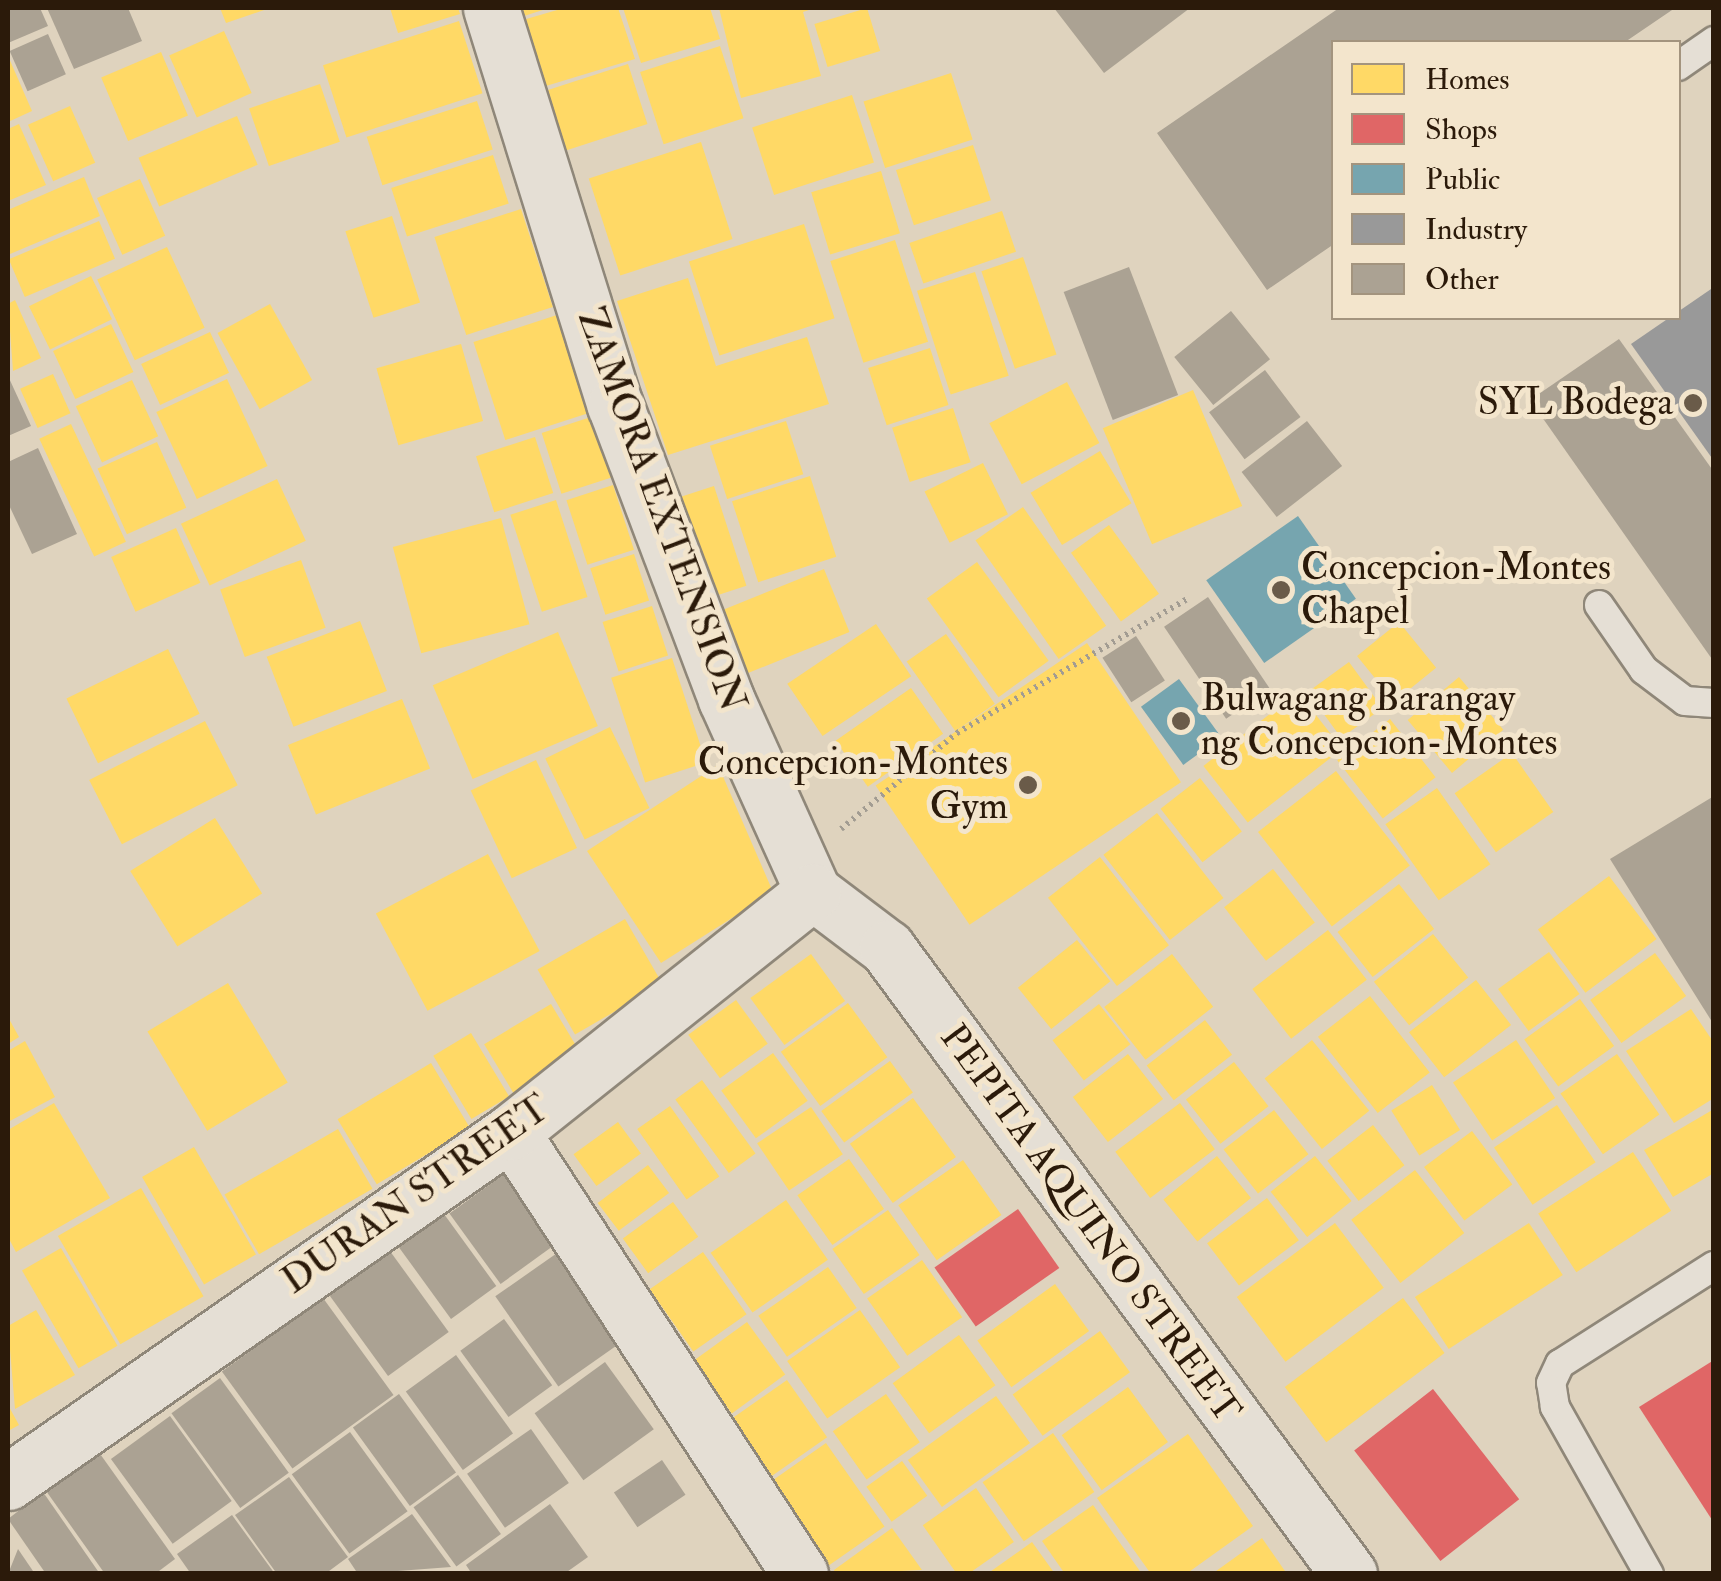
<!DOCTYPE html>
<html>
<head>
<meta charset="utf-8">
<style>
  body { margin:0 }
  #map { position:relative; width:1721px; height:1581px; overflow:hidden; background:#dfd3be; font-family:"IM FELL Double Pica",serif }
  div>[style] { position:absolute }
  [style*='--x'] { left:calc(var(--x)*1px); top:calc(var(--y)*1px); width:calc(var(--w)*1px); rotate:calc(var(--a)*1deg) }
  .homes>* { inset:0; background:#ffd966; transform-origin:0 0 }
  .shops>* { inset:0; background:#e06666; transform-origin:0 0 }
  .public>* { inset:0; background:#76a5af; transform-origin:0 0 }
  .industry>* { inset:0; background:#999 }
  .building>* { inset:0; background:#aba293; transform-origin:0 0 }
  .path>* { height:6px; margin-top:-3px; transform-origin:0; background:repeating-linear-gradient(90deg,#a29c92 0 2.5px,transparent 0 7.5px) }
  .roads { filter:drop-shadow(2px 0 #8f8779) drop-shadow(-2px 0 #8f8779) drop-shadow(0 2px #8f8779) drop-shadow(0 -2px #8f8779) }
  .lane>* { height:28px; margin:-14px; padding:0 14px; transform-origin:14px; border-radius:14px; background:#e5dfd5 }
  .street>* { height:55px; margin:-27.5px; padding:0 27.5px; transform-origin:27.5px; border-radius:27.5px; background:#e5dfd5 }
  .dots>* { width:28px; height:28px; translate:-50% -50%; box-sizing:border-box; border:5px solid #f3e5cc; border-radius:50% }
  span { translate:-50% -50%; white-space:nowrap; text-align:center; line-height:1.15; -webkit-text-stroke:10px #f3e5cc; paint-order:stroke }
  .poi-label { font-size:38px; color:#2b1a0a }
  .right { translate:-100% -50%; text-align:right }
  .left { translate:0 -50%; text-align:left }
  .street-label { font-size:38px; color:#2b1a0a }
  .frame { position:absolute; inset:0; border:10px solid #2b1a0a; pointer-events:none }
  .legend { position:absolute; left:1331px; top:40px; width:350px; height:280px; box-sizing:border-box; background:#f3e5cc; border:2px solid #a3947e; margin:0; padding:12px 18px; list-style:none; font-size:30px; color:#2b1a0a }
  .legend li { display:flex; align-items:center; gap:20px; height:50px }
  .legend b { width:50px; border:2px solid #a3947e }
</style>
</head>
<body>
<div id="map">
  <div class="homes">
    <div style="clip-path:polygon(220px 8px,270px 8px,226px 23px)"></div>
    <div style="clip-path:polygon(390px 8px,458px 8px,460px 14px,398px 33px)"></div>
    <div style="clip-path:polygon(518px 8px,549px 8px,521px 17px)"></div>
    <div style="clip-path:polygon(564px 8px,618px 8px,635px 59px,536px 89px,516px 22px)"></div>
    <div style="clip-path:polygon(623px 8px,710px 8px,720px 39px,641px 63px)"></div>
    <div style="clip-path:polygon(719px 8px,815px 8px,803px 12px,821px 76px,741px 98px)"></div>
    <div style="left:867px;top:8px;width:45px;height:55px;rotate:73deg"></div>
    <div style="left:459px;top:21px;width:76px;height:143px;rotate:72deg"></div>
    <div style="left:224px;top:31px;width:68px;height:60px;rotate:66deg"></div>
    <div style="left:720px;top:46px;width:76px;height:84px;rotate:72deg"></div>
    <div style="left:161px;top:52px;width:69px;height:65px;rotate:67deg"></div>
    <div style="clip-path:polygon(8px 56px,32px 111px,8px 122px)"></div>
    <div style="left:628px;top:64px;width:63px;height:93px;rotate:72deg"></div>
    <div style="left:951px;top:73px;width:70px;height:92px;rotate:72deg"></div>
    <div style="left:320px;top:84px;width:61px;height:75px;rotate:71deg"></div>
    <div style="left:852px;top:95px;width:71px;height:105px;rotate:72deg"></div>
    <div style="left:477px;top:101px;width:51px;height:116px;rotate:72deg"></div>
    <div style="left:70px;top:106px;width:62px;height:46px;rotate:66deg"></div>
    <div style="left:237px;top:116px;width:53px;height:107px;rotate:67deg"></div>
    <div style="clip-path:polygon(19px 124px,46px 185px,8px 201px,8px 129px)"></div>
    <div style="left:701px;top:142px;width:102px;height:118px;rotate:72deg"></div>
    <div style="left:973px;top:145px;width:58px;height:81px;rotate:72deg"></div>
    <div style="left:493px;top:155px;width:51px;height:107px;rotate:72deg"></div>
    <div style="left:881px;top:171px;width:65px;height:73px;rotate:73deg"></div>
    <div style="clip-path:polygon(84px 177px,100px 216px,10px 254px,8px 210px)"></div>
    <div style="left:140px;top:179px;width:62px;height:47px;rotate:66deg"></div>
    <div style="left:521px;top:209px;width:103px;height:91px;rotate:72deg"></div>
    <div style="left:1002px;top:211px;width:43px;height:98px;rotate:71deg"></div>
    <div style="left:392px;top:216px;width:91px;height:49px;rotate:72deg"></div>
    <div style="left:99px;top:221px;width:41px;height:98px;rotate:67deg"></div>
    <div style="left:804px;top:224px;width:99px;height:121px;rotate:72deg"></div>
    <div style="left:895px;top:240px;width:107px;height:68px;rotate:72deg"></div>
    <div style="left:167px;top:247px;width:89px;height:77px;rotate:65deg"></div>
    <div style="left:1023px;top:257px;width:103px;height:44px;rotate:71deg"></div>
    <div style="left:975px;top:272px;width:109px;height:61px;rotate:72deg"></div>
    <div style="left:91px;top:276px;width:48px;height:69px;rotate:64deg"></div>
    <div style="clip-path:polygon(688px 278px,716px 366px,807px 337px,829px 404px,668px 455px,617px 301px)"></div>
    <div style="clip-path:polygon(15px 300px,41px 358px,13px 371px,8px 304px)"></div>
    <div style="left:270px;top:304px;width:87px;height:60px;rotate:61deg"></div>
    <div style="left:560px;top:314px;width:103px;height:91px;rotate:72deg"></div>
    <div style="left:111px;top:324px;width:53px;height:64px;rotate:65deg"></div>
    <div style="left:210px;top:332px;width:45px;height:76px;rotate:65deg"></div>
    <div style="left:461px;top:344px;width:80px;height:88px;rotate:74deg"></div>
    <div style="left:930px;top:348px;width:60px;height:65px;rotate:72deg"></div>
    <div style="left:53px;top:374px;width:43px;height:36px;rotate:66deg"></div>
    <div style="left:227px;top:379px;width:96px;height:78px;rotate:65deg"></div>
    <div style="left:132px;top:380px;width:62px;height:62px;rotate:65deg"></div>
    <div style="left:1067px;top:382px;width:69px;height:88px;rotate:62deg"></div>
    <div style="left:1193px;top:390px;width:126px;height:98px;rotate:67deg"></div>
    <div style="left:953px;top:408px;width:57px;height:64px;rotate:72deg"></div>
    <div style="left:594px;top:416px;width:64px;height:55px;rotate:72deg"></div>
    <div style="left:786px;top:421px;width:56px;height:80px;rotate:72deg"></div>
    <div style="left:71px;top:424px;width:130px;height:35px;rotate:65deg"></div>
    <div style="left:535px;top:437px;width:59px;height:62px;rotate:72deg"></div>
    <div style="left:157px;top:442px;width:72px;height:65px;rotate:66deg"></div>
    <div style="left:1100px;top:451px;width:61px;height:81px;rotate:59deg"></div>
    <div style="left:983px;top:463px;width:57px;height:65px;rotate:64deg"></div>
    <div style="left:810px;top:476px;width:85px;height:82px;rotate:72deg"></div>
    <div style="left:277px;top:479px;width:68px;height:106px;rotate:65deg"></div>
    <div style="left:613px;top:485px;width:68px;height:49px;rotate:72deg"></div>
    <div style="left:714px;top:486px;width:105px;height:46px;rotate:72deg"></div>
    <div style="left:556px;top:500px;width:102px;height:48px;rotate:72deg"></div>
    <div style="left:1023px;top:507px;width:145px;height:58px;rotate:55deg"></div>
    <div style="left:501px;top:518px;width:110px;height:112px;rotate:75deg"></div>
    <div style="left:1109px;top:525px;width:85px;height:47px;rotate:54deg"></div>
    <div style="left:176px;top:528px;width:60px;height:71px;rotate:66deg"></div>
    <div style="left:634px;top:554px;width:49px;height:46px;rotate:72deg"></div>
    <div style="left:301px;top:560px;width:72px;height:86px;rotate:70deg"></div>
    <div style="left:977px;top:562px;width:122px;height:62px;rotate:54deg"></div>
    <div style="left:824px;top:569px;width:68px;height:118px;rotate:68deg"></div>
    <div style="left:652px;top:606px;width:52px;height:52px;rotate:72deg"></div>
    <div style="left:360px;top:621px;width:75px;height:100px;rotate:69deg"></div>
    <div style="left:1399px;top:622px;width:59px;height:54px;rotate:51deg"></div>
    <div style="left:876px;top:624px;width:63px;height:107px;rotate:56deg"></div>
    <div style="left:558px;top:632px;width:102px;height:136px;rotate:67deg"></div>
    <div style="left:946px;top:634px;width:85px;height:48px;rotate:55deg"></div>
    <div style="left:1087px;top:643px;width:168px;height:255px;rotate:56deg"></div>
    <div style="left:168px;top:649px;width:72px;height:113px;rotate:64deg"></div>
    <div style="left:672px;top:658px;width:110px;height:64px;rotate:72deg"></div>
    <div style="left:1349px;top:662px;width:57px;height:51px;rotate:54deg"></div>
    <div style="left:1459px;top:677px;width:69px;height:67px;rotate:50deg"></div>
    <div style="left:911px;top:688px;width:56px;height:92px;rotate:55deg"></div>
    <div style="left:1298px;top:692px;width:72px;height:120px;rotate:52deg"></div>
    <div style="left:402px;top:699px;width:75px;height:123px;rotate:68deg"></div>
    <div style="left:1390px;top:719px;width:74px;height:67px;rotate:52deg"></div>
    <div style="left:205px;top:721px;width:72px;height:130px;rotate:63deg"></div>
    <div style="left:610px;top:727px;width:90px;height:72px;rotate:64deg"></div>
    <div style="left:1512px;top:753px;width:72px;height:70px;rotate:55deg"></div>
    <div style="left:536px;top:760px;width:97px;height:72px;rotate:65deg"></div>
    <div style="clip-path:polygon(718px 765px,773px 892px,661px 963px,587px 851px)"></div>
    <div style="left:1336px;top:771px;width:120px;height:99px;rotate:52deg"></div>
    <div style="left:1200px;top:778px;width:68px;height:50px;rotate:52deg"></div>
    <div style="left:1437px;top:788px;width:93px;height:63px;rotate:55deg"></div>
    <div style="left:1157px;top:813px;width:108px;height:68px;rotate:52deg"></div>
    <div style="left:215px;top:818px;width:89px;height:100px;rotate:58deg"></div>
    <div style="left:488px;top:854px;width:110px;height:127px;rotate:62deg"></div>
    <div style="left:1100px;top:857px;width:112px;height:66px;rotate:52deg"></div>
    <div style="left:1273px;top:869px;width:68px;height:62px;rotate:52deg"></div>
    <div style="left:1609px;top:876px;width:79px;height:89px;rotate:53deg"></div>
    <div style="left:1399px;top:884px;width:57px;height:78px;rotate:52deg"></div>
    <div style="left:625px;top:919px;width:75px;height:101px;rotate:60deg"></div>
    <div style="left:1328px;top:930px;width:63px;height:96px;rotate:52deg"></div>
    <div style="left:1433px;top:934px;width:56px;height:76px;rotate:51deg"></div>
    <div style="left:1077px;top:940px;width:53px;height:76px;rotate:51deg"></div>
    <div style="left:1549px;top:952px;width:52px;height:63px;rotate:54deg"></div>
    <div style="left:1655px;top:953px;width:53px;height:80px;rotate:54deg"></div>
    <div style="left:811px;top:954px;width:58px;height:75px;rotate:54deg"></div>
    <div style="left:1172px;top:954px;width:67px;height:86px;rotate:52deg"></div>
    <div style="left:1476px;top:980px;width:57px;height:85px;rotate:52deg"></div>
    <div style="left:228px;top:983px;width:116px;height:94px;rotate:59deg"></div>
    <div style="left:1370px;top:996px;width:97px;height:66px;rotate:52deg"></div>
    <div style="left:1580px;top:999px;width:58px;height:69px;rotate:54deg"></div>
    <div style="left:736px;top:1000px;width:54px;height:59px;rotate:54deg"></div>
    <div style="left:848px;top:1003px;width:67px;height:83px;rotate:54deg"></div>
    <div style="left:551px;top:1004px;width:65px;height:78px;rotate:59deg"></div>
    <div style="left:1099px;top:1004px;width:51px;height:59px;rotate:52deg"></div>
    <div style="clip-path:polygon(1691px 1009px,1714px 1043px,1714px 1098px,1674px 1123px,1626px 1051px)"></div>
    <div style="clip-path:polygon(8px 1017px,19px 1037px,8px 1044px)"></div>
    <div style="left:1205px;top:1020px;width:44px;height:74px;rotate:52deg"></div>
    <div style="left:471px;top:1033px;width:74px;height:44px;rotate:59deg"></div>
    <div style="left:1312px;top:1040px;width:91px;height:61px;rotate:51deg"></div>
    <div style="left:1516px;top:1040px;width:70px;height:76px;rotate:56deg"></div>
    <div style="clip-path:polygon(25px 1041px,55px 1097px,8px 1122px,8px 1051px)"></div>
    <div style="left:773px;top:1053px;width:59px;height:64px;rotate:54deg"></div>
    <div style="left:1128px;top:1054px;width:57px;height:70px;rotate:52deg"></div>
    <div style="left:1617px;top:1054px;width:74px;height:69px;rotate:55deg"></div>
    <div style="left:890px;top:1061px;width:39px;height:85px;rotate:54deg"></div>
    <div style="left:1234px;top:1062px;width:56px;height:61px;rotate:52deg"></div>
    <div style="left:431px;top:1063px;width:76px;height:109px;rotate:59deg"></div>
    <div style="left:702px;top:1080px;width:91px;height:33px;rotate:54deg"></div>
    <div style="left:1432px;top:1085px;width:53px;height:48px;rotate:58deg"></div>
    <div style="left:913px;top:1098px;width:73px;height:78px;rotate:54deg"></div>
    <div style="clip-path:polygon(54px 1103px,110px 1198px,16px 1252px,8px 1237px,8px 1130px)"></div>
    <div style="left:1180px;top:1103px;width:58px;height:81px;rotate:53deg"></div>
    <div style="left:1557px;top:1105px;width:69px;height:76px;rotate:56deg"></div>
    <div style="left:670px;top:1106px;width:86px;height:40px;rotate:55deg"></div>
    <div style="left:811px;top:1107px;width:57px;height:65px;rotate:56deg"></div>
    <div style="clip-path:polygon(1714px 1109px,1714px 1173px,1673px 1197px,1644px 1150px)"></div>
    <div style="left:1274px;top:1110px;width:56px;height:64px;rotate:52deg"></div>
    <div style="left:618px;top:1122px;width:39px;height:55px;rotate:54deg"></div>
    <div style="left:1373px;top:1125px;width:51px;height:58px;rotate:52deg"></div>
    <div style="left:338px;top:1129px;width:69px;height:131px;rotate:60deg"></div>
    <div style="left:1472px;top:1131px;width:67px;height:60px;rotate:53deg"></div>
    <div style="left:194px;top:1147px;width:124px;height:60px;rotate:60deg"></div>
    <div style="left:1633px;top:1152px;width:70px;height:113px;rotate:57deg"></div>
    <div style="left:1217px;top:1156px;width:54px;height:69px;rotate:51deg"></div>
    <div style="left:1315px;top:1156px;width:58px;height:57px;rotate:51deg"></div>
    <div style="left:849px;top:1159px;width:61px;height:63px;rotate:55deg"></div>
    <div style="left:963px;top:1160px;width:67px;height:79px;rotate:55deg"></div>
    <div style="left:648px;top:1165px;width:35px;height:63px;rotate:53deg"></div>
    <div style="left:1415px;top:1170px;width:80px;height:81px;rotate:52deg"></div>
    <div style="left:141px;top:1188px;width:125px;height:96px;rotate:60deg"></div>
    <div style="left:1267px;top:1198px;width:53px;height:75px;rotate:53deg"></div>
    <div style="left:786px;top:1200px;width:73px;height:92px;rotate:55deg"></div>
    <div style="left:673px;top:1202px;width:43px;height:62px;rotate:54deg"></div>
    <div style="left:888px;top:1210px;width:55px;height:68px;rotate:55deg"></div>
    <div style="left:1335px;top:1223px;width:81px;height:123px;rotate:53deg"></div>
    <div style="left:1529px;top:1223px;width:62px;height:136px;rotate:57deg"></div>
    <div style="left:61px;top:1248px;width:113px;height:45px;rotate:60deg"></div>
    <div style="left:703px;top:1252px;width:76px;height:65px;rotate:55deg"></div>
    <div style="left:922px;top:1260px;width:70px;height:67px;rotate:55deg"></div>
    <div style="left:828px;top:1267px;width:50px;height:85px;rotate:55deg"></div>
    <div style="left:1055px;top:1284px;width:58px;height:96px;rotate:54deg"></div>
    <div style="left:1403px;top:1298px;width:69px;height:148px;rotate:53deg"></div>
    <div style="clip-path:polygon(36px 1310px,75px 1375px,15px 1409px,8px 1326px)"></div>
    <div style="left:860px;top:1310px;width:70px;height:89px;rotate:55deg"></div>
    <div style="left:747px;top:1322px;width:65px;height:66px;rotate:54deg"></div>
    <div style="left:1100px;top:1331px;width:51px;height:108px;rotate:54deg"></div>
    <div style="left:959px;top:1335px;width:62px;height:82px;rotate:54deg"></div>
    <div style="left:787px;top:1380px;width:70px;height:75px;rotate:55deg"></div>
    <div style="left:1128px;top:1387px;width:68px;height:82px;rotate:54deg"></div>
    <div style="left:886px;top:1394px;width:59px;height:65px;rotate:55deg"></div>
    <div style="left:996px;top:1396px;width:58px;height:109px;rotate:54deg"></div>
    <div style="clip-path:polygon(8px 1405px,19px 1425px,8px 1431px)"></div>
    <div style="left:1053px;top:1433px;width:72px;height:86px;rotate:55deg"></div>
    <div style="clip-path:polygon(1188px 1434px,1253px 1526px,1186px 1574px,1151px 1574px,1097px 1498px)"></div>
    <div style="left:826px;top:1443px;width:102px;height:72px;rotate:55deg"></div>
    <div style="left:902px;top:1461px;width:43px;height:44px;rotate:54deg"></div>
    <div style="left:976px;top:1488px;width:66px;height:65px;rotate:55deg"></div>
    <div style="clip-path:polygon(1093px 1505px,1142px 1574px,1065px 1574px,1042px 1541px)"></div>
    <div style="clip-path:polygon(892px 1528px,922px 1570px,836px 1574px,834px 1570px)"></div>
    <div style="clip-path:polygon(1262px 1538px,1287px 1574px,1212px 1574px)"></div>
    <div style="clip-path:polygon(1032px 1542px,1055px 1574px,987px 1574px)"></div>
  </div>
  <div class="shops">
    <div style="left:1018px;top:1209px;width:72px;height:102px;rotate:55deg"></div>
    <div style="clip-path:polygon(1714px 1360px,1714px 1523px,1639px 1407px)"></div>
    <div style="left:1433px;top:1389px;width:140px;height:100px;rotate:52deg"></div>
  </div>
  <div class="public">
    <div style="left:1298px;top:516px;width:101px;height:112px;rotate:55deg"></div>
    <div style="left:1179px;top:679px;width:72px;height:47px;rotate:54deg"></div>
  </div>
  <div class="industry">
    <div style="clip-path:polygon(1714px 287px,1714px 461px,1631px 344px)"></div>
  </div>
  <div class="building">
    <div style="clip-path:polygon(8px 8px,40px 8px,48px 26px,8px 43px)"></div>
    <div style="clip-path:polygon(47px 8px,128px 8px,142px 41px,74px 69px)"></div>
    <div style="clip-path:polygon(1054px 8px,1190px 8px,1104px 73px)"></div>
    <div style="clip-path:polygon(1339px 8px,1675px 8px,1625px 42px,1334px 42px,1334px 244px,1267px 290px,1157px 133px)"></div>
    <div style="left:48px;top:34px;width:44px;height:42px;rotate:66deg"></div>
    <div style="left:1129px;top:267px;width:137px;height:70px;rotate:69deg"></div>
    <div style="left:1231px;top:311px;width:62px;height:73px;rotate:51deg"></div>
    <div style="clip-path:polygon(1619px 339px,1714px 472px,1714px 662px,1530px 400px)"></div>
    <div style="left:1265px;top:370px;width:59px;height:70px;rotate:53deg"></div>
    <div style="clip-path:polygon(8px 376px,31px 426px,8px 436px)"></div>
    <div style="left:1307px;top:421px;width:57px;height:83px;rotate:52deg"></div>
    <div style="clip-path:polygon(38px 448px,77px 534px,32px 554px,8px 503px,8px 462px)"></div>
    <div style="left:1208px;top:597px;width:111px;height:53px;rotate:56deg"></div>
    <div style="left:1136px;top:636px;width:53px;height:40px;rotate:57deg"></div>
    <div style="clip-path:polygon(1714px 796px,1714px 1025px,1610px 859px)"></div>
    <div style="left:515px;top:1166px;width:87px;height:81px;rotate:54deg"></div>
    <div style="left:444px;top:1214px;width:89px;height:56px;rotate:54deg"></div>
    <div style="left:387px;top:1247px;width:105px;height:75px;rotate:54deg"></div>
    <div style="left:560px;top:1251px;width:110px;height:79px;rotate:55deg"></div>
    <div style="left:323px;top:1298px;width:120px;height:125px;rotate:54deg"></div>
    <div style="left:504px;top:1319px;width:82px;height:54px;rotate:54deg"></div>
    <div style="left:456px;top:1355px;width:97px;height:62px;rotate:54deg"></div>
    <div style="left:605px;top:1362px;width:83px;height:87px;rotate:54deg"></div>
    <div style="left:220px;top:1378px;width:117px;height:60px;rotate:54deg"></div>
    <div style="left:399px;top:1394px;width:97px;height:57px;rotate:54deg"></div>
    <div style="left:170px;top:1416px;width:105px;height:73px;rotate:54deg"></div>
    <div style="left:531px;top:1429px;width:66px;height:78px;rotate:55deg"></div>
    <div style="left:350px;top:1432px;width:98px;height:72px;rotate:54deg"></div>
    <div style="clip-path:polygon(98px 1451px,175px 1559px,155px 1574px,105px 1574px,44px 1488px)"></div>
    <div style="left:662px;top:1460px;width:42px;height:58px;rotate:56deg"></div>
    <div style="left:458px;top:1475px;width:73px;height:55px;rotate:54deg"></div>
    <div style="clip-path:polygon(289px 1477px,348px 1557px,325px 1574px,277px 1574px,235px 1515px)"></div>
    <div style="clip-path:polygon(43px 1492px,100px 1574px,46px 1574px,8px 1519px)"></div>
    <div style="clip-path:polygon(550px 1504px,588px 1557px,564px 1574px,472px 1574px,466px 1565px)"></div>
    <div style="clip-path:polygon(412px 1514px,451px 1567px,358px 1574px,348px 1559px)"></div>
    <div style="clip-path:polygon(232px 1515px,275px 1574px,191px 1574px,177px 1554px)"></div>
    <div style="clip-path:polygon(18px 1549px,35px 1574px,8px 1574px)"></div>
  </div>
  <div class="path">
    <div style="--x:841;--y:829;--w:151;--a:-39.6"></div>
    <div style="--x:957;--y:733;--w:268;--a:-30.2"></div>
  </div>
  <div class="roads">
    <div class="lane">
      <div style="--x:1678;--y:66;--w:44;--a:-34.8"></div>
      <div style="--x:1599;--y:605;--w:79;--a:55.3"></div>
      <div style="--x:1644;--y:670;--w:51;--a:37.1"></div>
      <div style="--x:1685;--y:701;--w:29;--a:4"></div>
      <div style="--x:1649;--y:1574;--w:192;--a:-119.4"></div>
      <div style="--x:1555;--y:1407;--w:24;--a:-99"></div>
      <div style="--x:1551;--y:1383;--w:21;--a:-65"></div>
      <div style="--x:1560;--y:1364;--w:183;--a:-32.5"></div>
    </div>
    <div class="street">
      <div style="--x:491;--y:8;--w:416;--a:72.7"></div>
      <div style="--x:615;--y:405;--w:314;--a:69.3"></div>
      <div style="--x:726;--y:699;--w:212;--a:65.7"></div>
      <div style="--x:813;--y:892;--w:93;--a:37.1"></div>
      <div style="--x:887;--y:948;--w:778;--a:53.57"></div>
      <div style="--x:511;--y:1132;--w:528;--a:56.82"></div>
      <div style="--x:8;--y:1482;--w:613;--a:-34.83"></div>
      <div style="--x:511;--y:1132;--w:386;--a:-38.5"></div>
    </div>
  </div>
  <div class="dots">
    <div style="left:1693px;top:403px;background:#6a5b49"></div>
    <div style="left:1281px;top:590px;background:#6a5b49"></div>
    <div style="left:1181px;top:721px;background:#6a5b49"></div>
    <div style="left:1028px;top:785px;background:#6a5b49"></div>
  </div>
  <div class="poi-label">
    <span class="right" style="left:1673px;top:403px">SYL Bodega</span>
    <span class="left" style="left:1301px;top:590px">Concepcion-Montes<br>Chapel</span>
    <span class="left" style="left:1201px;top:721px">Bulwagang Barangay<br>ng Concepcion-Montes</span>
    <span class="right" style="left:1008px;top:785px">Concepcion-Montes<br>Gym</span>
  </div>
  <div class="street-label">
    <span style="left:661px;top:510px;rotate:70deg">ZAMORA EXTENSION</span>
    <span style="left:416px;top:1195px;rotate:-35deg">DURAN STREET</span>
    <span style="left:1090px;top:1224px;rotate:54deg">PEPITA AQUINO STREET</span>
  </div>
  <div class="frame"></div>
  <ul class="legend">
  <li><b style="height:28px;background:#ffd966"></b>Homes</li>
  <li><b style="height:28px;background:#e06666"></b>Shops</li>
  <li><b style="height:28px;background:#76a5af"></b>Public</li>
  <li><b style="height:28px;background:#999"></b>Industry</li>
  <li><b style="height:28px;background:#aba293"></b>Other</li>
  </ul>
</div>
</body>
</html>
